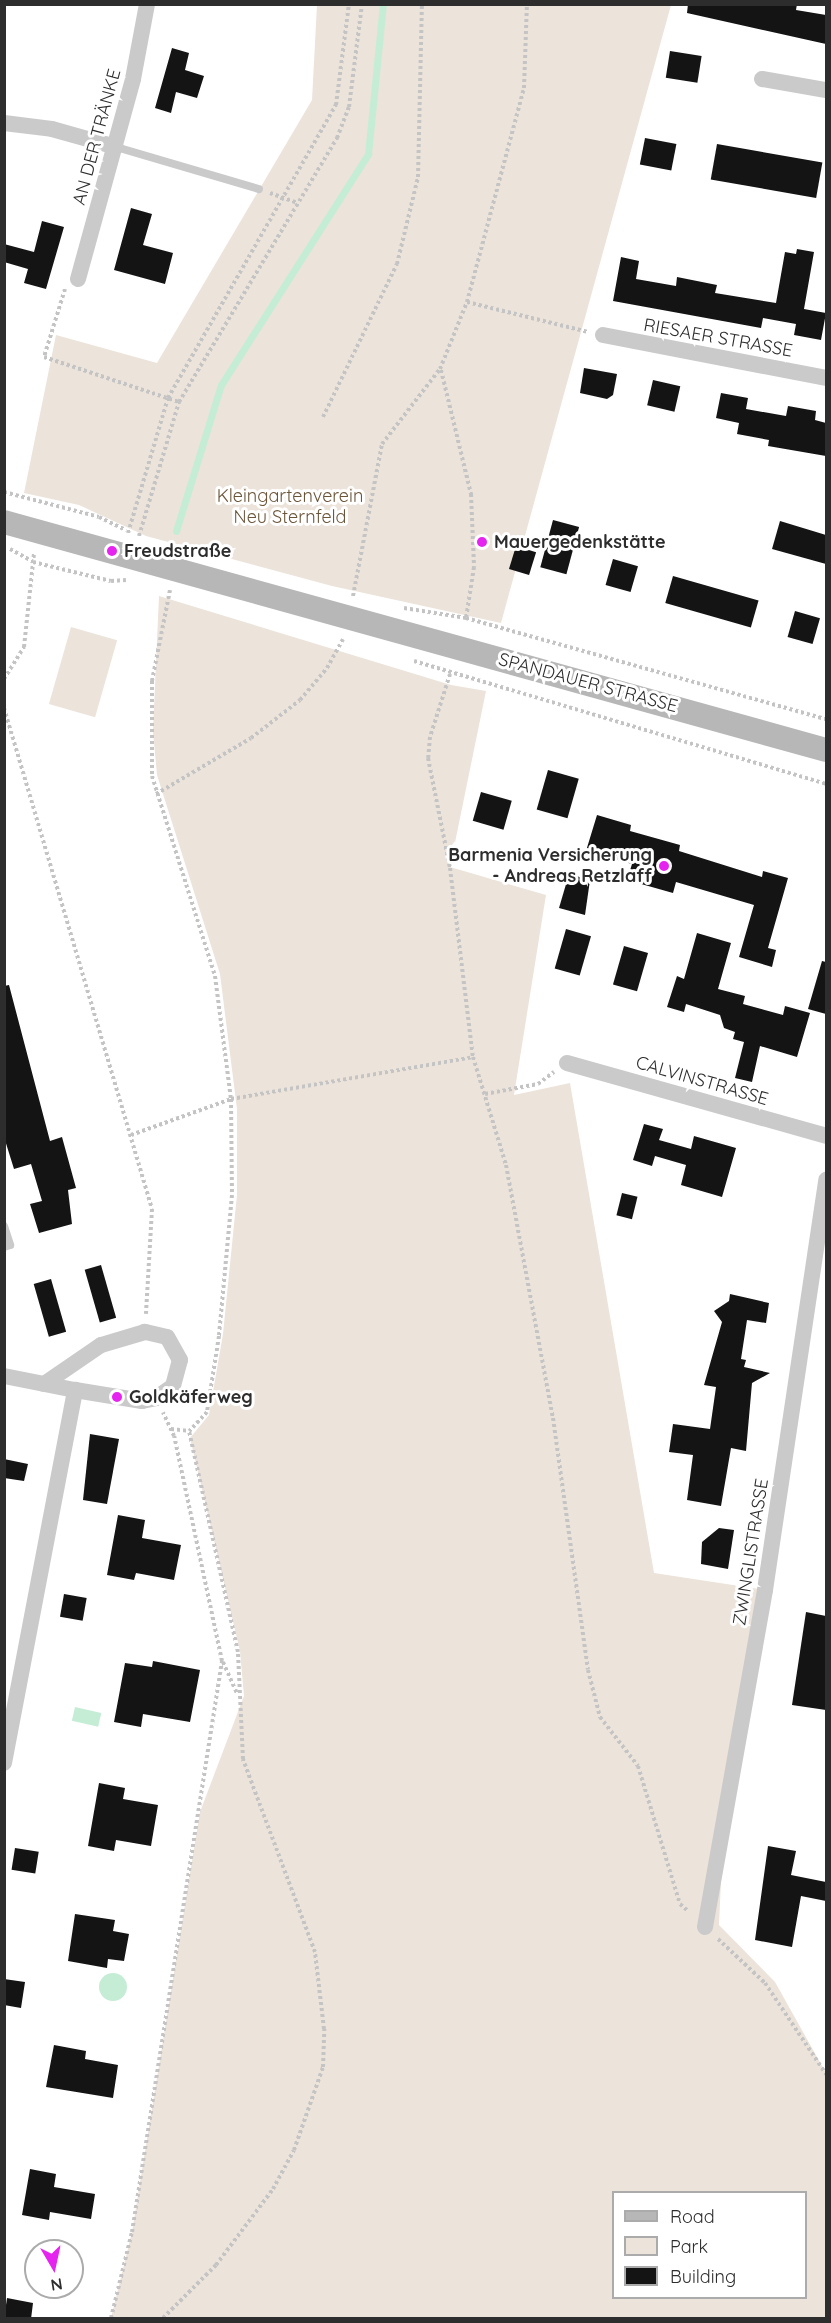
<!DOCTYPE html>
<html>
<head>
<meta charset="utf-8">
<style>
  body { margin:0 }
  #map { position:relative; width:831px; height:2323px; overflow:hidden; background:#fff; font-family:Quicksand,sans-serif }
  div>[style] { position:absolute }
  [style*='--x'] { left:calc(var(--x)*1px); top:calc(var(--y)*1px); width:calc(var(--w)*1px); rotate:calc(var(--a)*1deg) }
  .green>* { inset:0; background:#ece3da; transform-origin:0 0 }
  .water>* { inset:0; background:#c5edd5; transform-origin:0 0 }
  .round { border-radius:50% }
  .stream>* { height:7px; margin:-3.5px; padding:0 3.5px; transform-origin:3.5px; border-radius:3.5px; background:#c5edd5 }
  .building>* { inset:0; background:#141414; transform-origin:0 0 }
  .path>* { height:4px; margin-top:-2px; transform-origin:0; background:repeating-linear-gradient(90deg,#c4c4c4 0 3px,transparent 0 6px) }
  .lane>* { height:8px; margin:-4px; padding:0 4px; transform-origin:4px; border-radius:4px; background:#cacaca }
  .street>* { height:16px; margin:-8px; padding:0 8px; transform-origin:8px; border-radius:8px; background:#cacaca }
  .secondary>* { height:24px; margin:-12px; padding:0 12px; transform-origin:12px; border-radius:12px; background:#b7b7b7 }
  .dots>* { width:16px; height:16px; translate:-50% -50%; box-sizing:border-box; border:3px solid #fff; border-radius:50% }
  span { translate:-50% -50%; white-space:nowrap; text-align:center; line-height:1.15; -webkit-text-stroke:6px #fff; paint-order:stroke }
  .street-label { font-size:18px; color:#2d2d2d }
  .park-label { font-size:18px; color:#6b5538 }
  .poi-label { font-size:18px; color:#2d2d2d; font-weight:700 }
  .left { translate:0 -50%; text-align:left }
  .right { translate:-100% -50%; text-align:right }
  .frame { position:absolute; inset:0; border:6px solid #2d2d2d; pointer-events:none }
  .legend { position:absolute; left:612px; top:2191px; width:195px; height:108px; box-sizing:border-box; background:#fff; border:2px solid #ababab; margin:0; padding:8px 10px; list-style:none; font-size:18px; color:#2d2d2d }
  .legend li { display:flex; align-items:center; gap:12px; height:30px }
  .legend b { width:30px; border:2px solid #ababab }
  .north { position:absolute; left:24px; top:2239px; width:60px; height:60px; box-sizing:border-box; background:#fff; border:2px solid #ababab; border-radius:50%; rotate:171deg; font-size:16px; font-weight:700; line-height:24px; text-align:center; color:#2d2d2d }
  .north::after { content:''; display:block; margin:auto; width:21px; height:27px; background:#e525ef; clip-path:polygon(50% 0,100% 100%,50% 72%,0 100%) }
</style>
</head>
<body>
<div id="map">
  <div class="green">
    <div style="clip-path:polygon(317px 5px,671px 5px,501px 623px,332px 586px,146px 536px,79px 505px,24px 493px,56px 335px,157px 363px,312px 100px)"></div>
    <div style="clip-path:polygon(evenodd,159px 596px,451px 685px,486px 691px,450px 867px,546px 895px,514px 1095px,570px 1083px,654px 1573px,765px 1590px,723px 1835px,719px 1925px,775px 1982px,826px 2073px,826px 2318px,111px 2318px,132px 2232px,200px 1812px,244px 1696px,240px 1651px,190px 1438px,209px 1415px,223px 1334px,237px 1195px,237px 1109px,220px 974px,157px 775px,153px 731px,159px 596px,614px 2192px,806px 2192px,806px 2298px,614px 2298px,614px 2192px)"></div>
    <div style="left:71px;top:627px;width:48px;height:80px;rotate:16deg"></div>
  </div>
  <div class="water">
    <div style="left:75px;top:1707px;width:27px;height:14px;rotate:13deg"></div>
    <div class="round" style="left:99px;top:1973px;width:28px;height:28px"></div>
  </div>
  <div class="stream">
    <div style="--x:176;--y:531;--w:153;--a:-72.9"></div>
    <div style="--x:221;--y:385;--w:274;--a:-57.5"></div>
    <div style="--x:368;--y:154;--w:151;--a:-84.3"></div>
  </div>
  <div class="building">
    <div style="clip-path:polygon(688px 4px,797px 4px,796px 10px,826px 15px,826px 44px,687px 13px)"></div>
    <div style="clip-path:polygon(172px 48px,189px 53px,185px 70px,204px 76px,197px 98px,176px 92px,171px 113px,155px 108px)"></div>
    <div style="left:670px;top:51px;width:32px;height:27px;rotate:9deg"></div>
    <div style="left:645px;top:138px;width:32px;height:27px;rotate:11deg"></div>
    <div style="left:717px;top:144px;width:107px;height:36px;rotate:10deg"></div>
    <div style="clip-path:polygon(131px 208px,152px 214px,143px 245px,173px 253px,165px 284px,114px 270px)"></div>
    <div style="clip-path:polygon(42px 221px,64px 227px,46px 289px,24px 283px,28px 269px,4px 262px,4px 244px,34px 252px)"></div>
    <div style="clip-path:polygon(797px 249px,814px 252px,804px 309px,826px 313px,821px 340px,794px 335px,796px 324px,763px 318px,761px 328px,613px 301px,621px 257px,639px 261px,636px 279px,676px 286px,677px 277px,717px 285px,715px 293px,776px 303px,785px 252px,796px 254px)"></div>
    <div style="clip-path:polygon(584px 368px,617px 374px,613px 395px,607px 399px,580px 393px)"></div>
    <div style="left:653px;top:380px;width:28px;height:26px;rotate:13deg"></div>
    <div style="clip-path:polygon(721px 393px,748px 398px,746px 409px,786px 416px,788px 406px,816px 411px,815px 420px,826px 423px,826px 456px,768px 446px,769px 440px,737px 434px,739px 423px,716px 418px)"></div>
    <div style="left:553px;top:520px;width:27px;height:49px;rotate:15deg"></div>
    <div style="clip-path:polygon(780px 521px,826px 535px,826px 564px,772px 549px)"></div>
    <div style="left:516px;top:546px;width:21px;height:24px;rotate:17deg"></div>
    <div style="left:613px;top:559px;width:26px;height:27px;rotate:16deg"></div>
    <div style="left:673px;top:576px;width:89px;height:28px;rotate:16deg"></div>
    <div style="left:795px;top:611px;width:26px;height:27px;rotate:16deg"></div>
    <div style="left:548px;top:770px;width:32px;height:41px;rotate:16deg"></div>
    <div style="left:481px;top:792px;width:32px;height:30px;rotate:16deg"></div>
    <div style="clip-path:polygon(597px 815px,631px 825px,630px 831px,680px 845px,679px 851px,762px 877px,763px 871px,788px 878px,768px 948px,776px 950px,772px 967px,739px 957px,754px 905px,676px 882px,673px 893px,627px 880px,632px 864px,586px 851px)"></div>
    <div style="clip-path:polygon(569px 874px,590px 880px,585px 915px,559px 908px)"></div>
    <div style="left:566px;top:929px;width:26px;height:41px;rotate:16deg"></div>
    <div style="clip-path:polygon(697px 933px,731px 943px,718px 989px,745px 996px,743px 1004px,783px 1015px,785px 1006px,810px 1013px,797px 1057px,760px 1046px,752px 1082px,735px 1078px,744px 1042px,733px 1039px,735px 1032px,724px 1028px,720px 1015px,686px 1004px,684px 1012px,667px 1007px,677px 976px,684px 979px)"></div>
    <div style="left:624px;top:946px;width:25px;height:40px;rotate:16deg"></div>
    <div style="clip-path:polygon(822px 961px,826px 962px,826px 1014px,808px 1009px)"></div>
    <div style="clip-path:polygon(9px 985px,50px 1141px,62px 1137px,76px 1188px,68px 1190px,72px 1224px,39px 1233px,30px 1204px,42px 1201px,31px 1164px,14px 1169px,4px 1137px,4px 986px)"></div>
    <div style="clip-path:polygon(644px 1124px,663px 1129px,659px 1140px,691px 1149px,694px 1136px,736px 1148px,722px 1197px,681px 1185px,686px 1165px,655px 1156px,652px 1166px,633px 1160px)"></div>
    <div style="left:622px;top:1193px;width:16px;height:23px;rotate:14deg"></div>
    <div style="left:101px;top:1265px;width:55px;height:17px;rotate:74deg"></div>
    <div style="left:51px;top:1279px;width:55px;height:18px;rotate:74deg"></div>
    <div style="clip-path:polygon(730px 1294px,769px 1303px,766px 1323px,747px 1320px,741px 1359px,746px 1360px,744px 1367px,770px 1373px,752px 1383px,746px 1451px,731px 1448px,721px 1506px,687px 1500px,693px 1455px,669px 1452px,673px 1424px,710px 1429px,716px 1387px,704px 1385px,722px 1322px,714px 1311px,729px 1301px)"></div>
    <div style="clip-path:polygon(90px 1434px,119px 1439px,107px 1504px,83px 1500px)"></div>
    <div style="clip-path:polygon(4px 1459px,28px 1464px,24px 1481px,4px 1478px)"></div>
    <div style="clip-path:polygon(118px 1515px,145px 1520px,142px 1538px,181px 1545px,174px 1580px,136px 1573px,134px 1580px,107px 1575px)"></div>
    <div style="clip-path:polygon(719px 1528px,734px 1530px,728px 1569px,701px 1564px,702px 1542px)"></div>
    <div style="left:64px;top:1594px;width:23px;height:23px;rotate:10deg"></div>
    <div style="clip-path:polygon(806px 1612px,826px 1616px,826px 1710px,792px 1705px)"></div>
    <div style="clip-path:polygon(153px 1661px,200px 1670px,190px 1722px,143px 1714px,141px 1727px,114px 1722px,125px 1663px,152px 1667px)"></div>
    <div style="clip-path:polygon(99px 1783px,125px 1788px,123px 1799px,158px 1805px,151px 1846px,116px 1840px,114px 1851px,88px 1846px)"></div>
    <div style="clip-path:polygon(768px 1846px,796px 1851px,791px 1875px,826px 1882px,826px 1901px,801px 1896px,792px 1947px,755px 1940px)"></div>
    <div style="left:15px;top:1848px;width:24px;height:22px;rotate:9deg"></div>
    <div style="clip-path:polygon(75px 1914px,115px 1920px,113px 1931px,129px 1934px,124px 1961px,108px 1959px,107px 1968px,68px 1961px)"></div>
    <div style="clip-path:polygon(4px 1979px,25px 1982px,21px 2008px,4px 2005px)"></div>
    <div style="clip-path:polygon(54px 2045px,86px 2051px,85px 2059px,118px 2065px,113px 2098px,46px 2087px)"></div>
    <div style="clip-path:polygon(30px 2169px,56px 2174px,54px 2187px,95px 2194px,91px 2219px,50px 2212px,49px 2220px,22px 2215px)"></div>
    <div style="clip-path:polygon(7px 2298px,33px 2303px,31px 2319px,4px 2319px)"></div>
  </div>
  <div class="path">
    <div style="--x:270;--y:193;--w:29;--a:20"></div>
    <div style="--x:65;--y:289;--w:71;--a:107.2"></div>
    <div style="--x:44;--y:357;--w:142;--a:18.4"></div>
    <div style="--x:467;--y:302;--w:125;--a:13.9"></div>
    <div style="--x:441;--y:370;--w:128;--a:76.4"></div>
    <div style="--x:471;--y:494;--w:73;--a:87.6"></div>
    <div style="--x:474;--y:567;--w:52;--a:98.9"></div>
    <div style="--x:323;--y:417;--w:170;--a:-64.2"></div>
    <div style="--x:397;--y:264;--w:89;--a:-76.4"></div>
    <div style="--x:418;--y:177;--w:173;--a:-88.7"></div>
    <div style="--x:4;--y:492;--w:98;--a:14.7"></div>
    <div style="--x:99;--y:517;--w:30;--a:26"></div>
    <div style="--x:128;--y:533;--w:141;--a:-73.5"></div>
    <div style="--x:168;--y:398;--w:338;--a:-60.2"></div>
    <div style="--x:336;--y:105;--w:102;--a:-82.7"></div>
    <div style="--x:139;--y:536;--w:140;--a:-73.4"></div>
    <div style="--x:179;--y:402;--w:308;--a:-59.1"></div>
    <div style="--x:337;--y:138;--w:33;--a:-69"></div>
    <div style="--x:349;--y:107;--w:104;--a:-82.8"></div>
    <div style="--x:10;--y:549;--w:26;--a:29"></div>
    <div style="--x:33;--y:562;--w:80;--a:13.7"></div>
    <div style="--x:111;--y:581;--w:15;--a:-4"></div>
    <div style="--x:170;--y:590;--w:93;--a:101.2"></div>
    <div style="--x:152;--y:681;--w:95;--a:90"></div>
    <div style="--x:152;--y:776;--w:210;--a:72.5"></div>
    <div style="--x:215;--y:976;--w:124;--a:82.6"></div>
    <div style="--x:231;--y:1099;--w:96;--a:89.4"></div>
    <div style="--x:232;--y:1195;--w:142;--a:95.3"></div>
    <div style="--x:219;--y:1336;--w:77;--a:99"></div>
    <div style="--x:207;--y:1412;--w:26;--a:133"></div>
    <div style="--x:353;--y:596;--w:155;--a:-79.2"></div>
    <div style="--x:382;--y:444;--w:95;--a:-52.3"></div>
    <div style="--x:440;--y:369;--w:72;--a:-68.1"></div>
    <div style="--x:467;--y:302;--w:221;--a:-75.1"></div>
    <div style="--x:524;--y:88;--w:84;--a:-88"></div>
    <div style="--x:404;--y:608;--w:63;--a:9.2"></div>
    <div style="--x:466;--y:618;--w:374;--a:15.7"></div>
    <div style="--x:414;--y:661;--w:430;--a:16.6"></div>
    <div style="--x:450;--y:674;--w:66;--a:107.6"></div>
    <div style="--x:430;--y:737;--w:21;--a:95"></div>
    <div style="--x:428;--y:758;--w:112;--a:78.7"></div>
    <div style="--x:450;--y:868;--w:190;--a:83.1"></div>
    <div style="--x:473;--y:1057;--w:113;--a:73"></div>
    <div style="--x:506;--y:1165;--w:257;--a:79.5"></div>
    <div style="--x:553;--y:1418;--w:254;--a:82.1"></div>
    <div style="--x:588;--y:1670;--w:49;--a:75.7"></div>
    <div style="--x:600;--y:1717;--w:62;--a:52.2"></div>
    <div style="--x:638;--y:1766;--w:144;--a:73.1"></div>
    <div style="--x:680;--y:1904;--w:11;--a:41"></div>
    <div style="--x:4;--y:679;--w:38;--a:-58"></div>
    <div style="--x:24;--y:647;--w:94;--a:-83.9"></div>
    <div style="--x:4;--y:708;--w:522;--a:73.54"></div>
    <div style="--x:152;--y:1209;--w:105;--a:93.3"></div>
    <div style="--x:156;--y:794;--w:110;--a:-30.5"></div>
    <div style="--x:251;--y:738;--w:62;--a:-37.8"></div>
    <div style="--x:300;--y:700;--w:42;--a:-49.8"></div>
    <div style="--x:327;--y:668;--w:33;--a:-61"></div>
    <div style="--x:485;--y:1094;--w:54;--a:-10.7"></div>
    <div style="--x:538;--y:1084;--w:20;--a:-37"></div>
    <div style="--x:131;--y:1135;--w:106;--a:-19.8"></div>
    <div style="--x:231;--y:1099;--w:246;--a:-9.8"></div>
    <div style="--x:171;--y:1429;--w:18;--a:6"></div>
    <div style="--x:223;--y:1662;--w:35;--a:66"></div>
    <div style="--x:718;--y:1939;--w:64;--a:43.1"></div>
    <div style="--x:765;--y:1983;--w:110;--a:56.2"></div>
    <div style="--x:111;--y:2318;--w:89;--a:-76.3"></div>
    <div style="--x:132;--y:2232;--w:578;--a:-81.04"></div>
    <div style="--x:222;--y:1661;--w:230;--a:-102"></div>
    <div style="--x:174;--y:1436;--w:26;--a:-115"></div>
    <div style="--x:163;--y:2318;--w:75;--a:-45"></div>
    <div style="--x:216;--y:2265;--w:95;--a:-53.1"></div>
    <div style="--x:273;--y:2189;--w:44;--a:-61.7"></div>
    <div style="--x:294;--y:2150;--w:88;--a:-70.7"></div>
    <div style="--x:323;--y:2067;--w:38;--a:-88"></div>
    <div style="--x:324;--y:2029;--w:78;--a:-96.7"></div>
    <div style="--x:315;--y:1952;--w:206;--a:-110.5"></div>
    <div style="--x:243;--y:1759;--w:107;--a:-92.7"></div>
    <div style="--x:238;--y:1652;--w:226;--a:-102.5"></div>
  </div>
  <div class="lane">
    <div style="--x:116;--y:147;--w:149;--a:16.4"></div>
    <div style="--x:4;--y:1226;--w:20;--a:72"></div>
    <div style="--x:10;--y:1245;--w:6;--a:162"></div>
  </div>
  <div class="street">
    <div style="--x:762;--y:79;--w:65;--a:9.8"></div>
    <div style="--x:4;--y:123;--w:48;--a:7.1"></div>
    <div style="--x:52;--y:129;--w:66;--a:15.7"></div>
    <div style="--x:78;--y:279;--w:207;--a:-74.6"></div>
    <div style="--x:133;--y:79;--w:76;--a:-79.4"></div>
    <div style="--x:603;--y:335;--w:227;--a:10.9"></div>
    <div style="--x:567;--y:1063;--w:269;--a:15.7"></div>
    <div style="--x:4;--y:1376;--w:72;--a:11.2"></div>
    <div style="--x:75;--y:1390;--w:68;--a:9.3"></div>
    <div style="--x:142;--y:1401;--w:14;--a:-12"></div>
    <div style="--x:156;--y:1398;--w:21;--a:-35"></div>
    <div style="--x:173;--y:1386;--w:27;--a:-75"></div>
    <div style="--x:180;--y:1360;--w:26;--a:-119"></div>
    <div style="--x:167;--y:1337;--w:23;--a:-167"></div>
    <div style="--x:145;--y:1332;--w:46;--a:163.5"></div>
    <div style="--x:101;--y:1345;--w:69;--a:145.6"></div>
    <div style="--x:4;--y:1763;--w:380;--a:-79.2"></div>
    <div style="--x:705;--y:1927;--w:342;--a:-79.9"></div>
    <div style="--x:765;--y:1590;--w:415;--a:-81.5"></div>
  </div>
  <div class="secondary">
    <div style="--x:4;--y:522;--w:853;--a:15.5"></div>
  </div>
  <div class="dots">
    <div style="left:482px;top:542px;background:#e525ef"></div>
    <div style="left:112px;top:551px;background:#e525ef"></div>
    <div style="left:664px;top:866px;background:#e525ef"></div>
    <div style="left:117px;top:1397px;background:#e525ef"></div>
  </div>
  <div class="street-label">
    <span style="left:97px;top:137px;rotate:-75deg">AN DER TRÄNKE</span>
    <span style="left:718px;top:338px;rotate:10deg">RIESAER STRASSE</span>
    <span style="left:588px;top:683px;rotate:15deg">SPANDAUER STRASSE</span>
    <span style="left:702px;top:1081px;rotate:16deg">CALVINSTRASSE</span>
    <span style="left:751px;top:1552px;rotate:-81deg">ZWINGLISTRASSE</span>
  </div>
  <div class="park-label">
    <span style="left:290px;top:507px">Kleingartenverein<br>Neu Sternfeld</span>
  </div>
  <div class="poi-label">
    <span class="left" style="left:494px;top:542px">Mauergedenkstätte</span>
    <span class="left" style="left:124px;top:551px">Freudstraße</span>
    <span class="right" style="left:652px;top:866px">Barmenia Versicherung<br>- Andreas Retzlaff</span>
    <span class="left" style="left:129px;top:1397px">Goldkäferweg</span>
  </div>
  <div class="frame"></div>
  <ul class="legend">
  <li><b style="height:8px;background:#b7b7b7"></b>Road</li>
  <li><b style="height:16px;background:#ece3da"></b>Park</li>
  <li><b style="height:16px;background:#141414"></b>Building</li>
  </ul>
  <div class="north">N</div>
</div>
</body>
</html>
